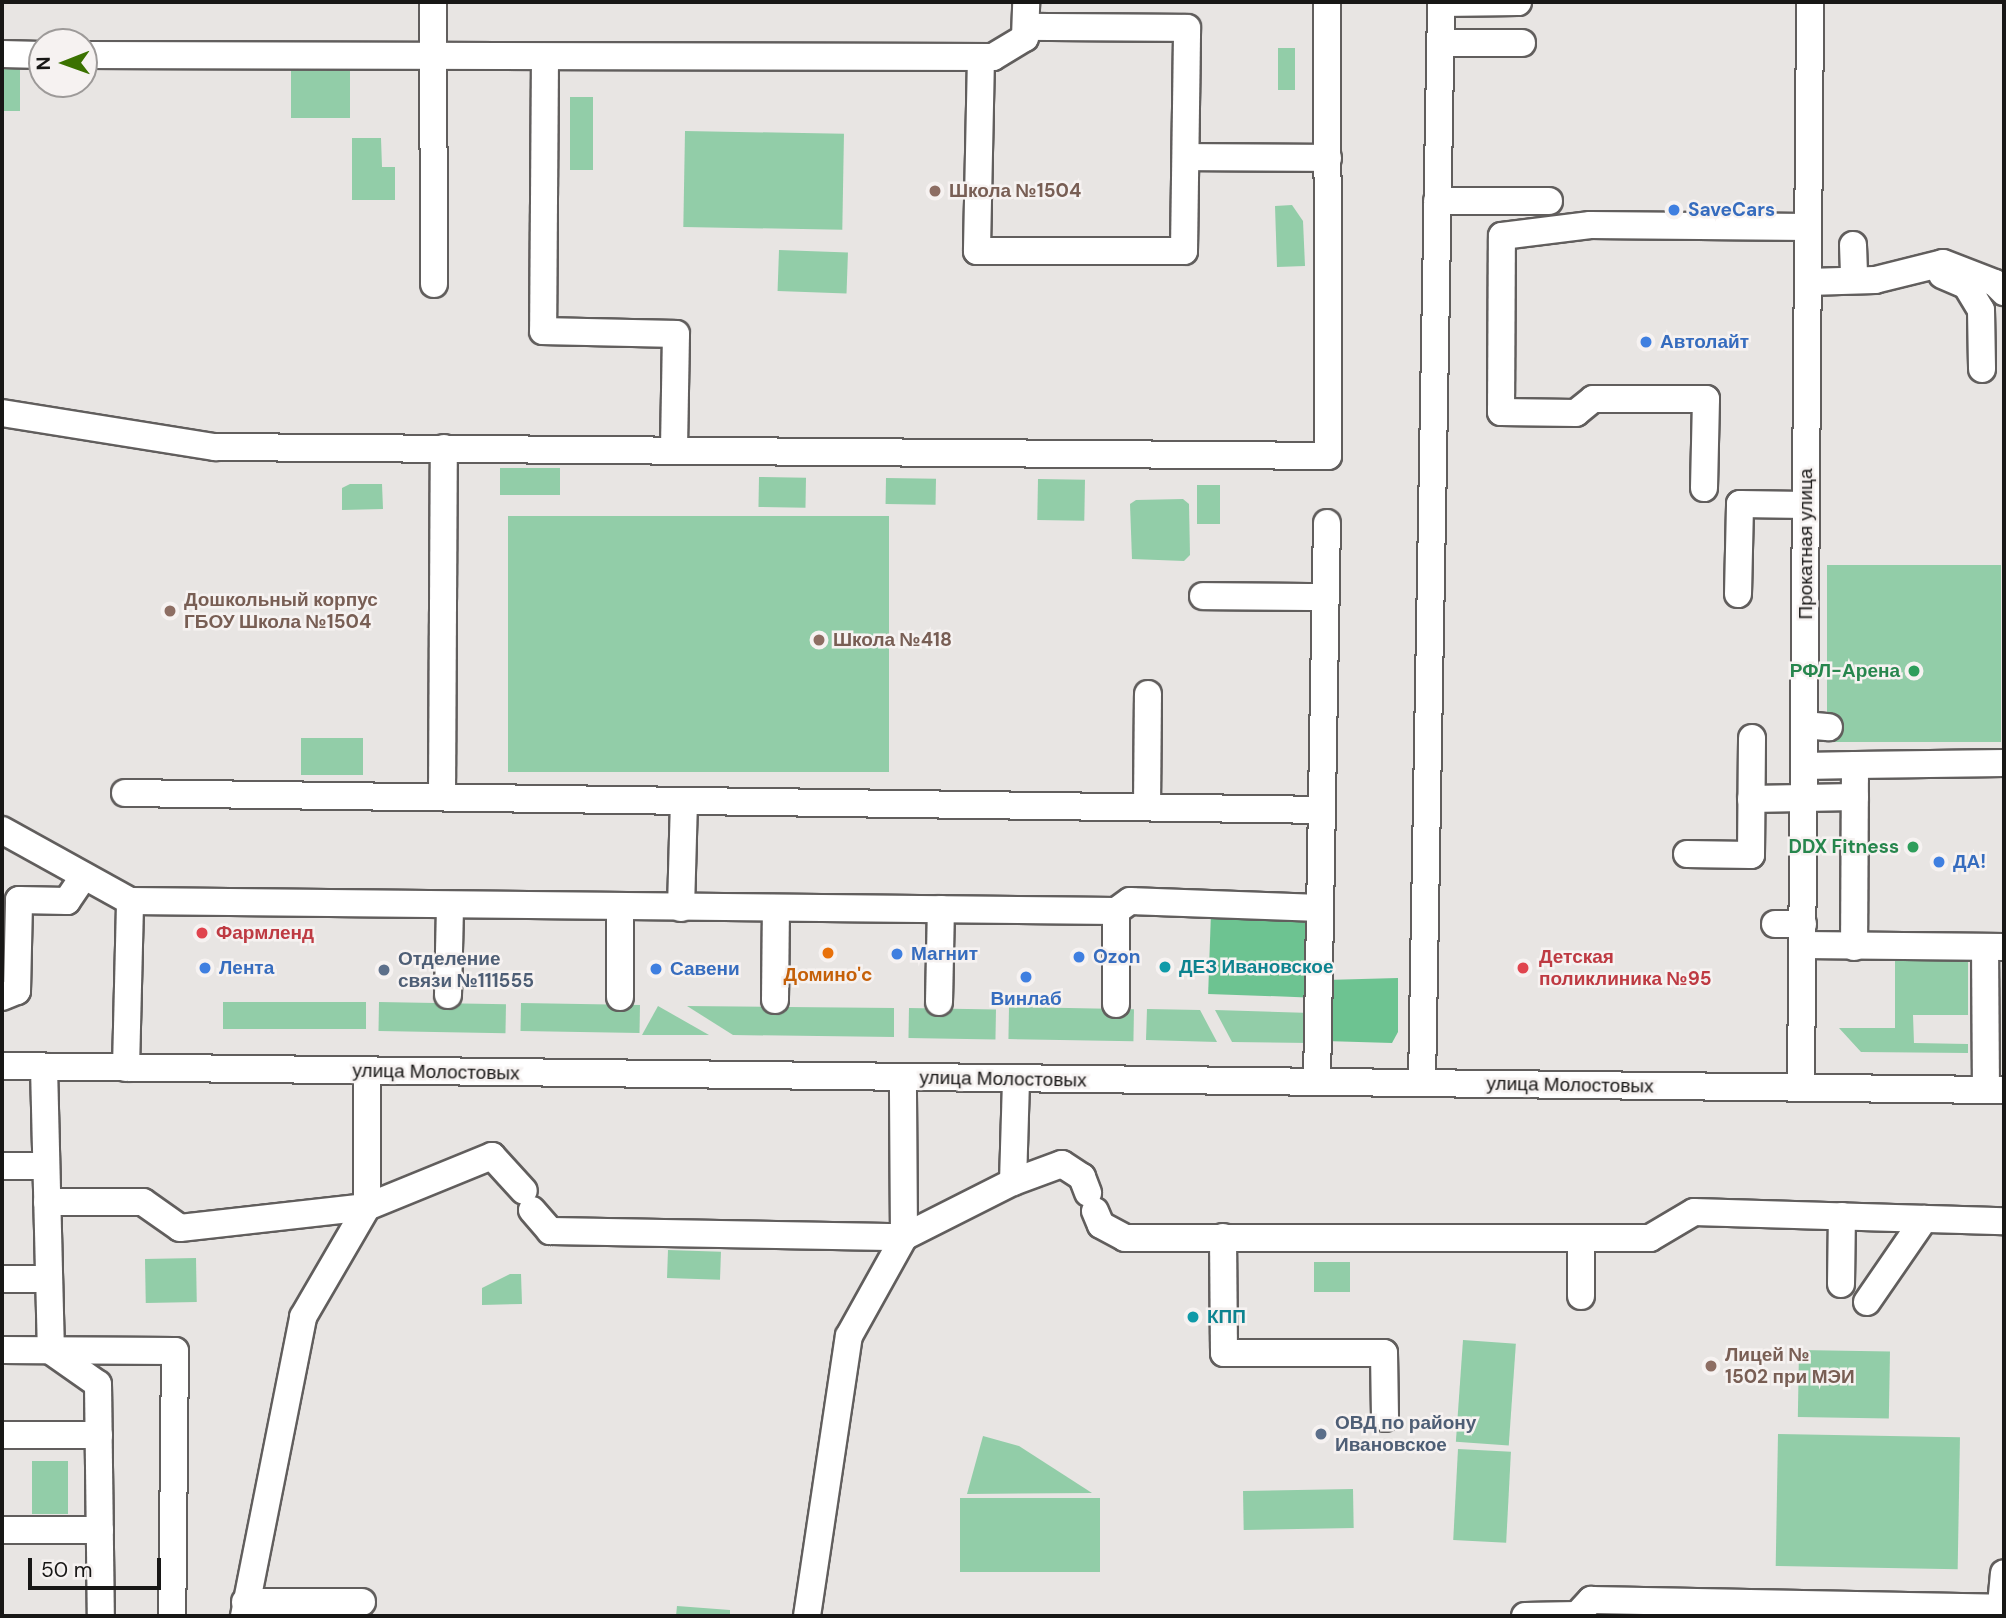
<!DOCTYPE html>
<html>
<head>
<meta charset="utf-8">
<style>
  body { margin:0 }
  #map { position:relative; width:2006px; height:1618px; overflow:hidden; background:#e8e5e3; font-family:"DM Sans",sans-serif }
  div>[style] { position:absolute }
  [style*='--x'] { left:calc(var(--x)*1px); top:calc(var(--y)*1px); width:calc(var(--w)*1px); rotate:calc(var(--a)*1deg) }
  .green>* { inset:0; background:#92cda8; transform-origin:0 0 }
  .forest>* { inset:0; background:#6dc391; transform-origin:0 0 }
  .roads { filter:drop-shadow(2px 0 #615e5d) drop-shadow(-2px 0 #615e5d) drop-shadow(0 2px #615e5d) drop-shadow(0 -2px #615e5d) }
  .minor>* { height:26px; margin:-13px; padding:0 13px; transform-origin:13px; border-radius:13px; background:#fff }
  .dots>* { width:19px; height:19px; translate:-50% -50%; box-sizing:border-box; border:4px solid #f6f2f1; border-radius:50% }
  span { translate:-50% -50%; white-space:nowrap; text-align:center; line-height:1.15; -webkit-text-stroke:5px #f6f2f1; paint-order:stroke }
  .education-label { font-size:19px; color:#785e54; font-weight:700 }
  .left { translate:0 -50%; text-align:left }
  .shop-label { font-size:19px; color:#366cbe; font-weight:700 }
  .street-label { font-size:19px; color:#181716 }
  .leisure-label { font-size:19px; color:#27864d; font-weight:700 }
  .right { translate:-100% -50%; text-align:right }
  .health-label { font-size:19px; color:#be3a42; font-weight:700 }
  .service-label { font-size:19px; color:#4e5e75; font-weight:700 }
  .culture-label { font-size:19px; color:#0d838f; font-weight:700 }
  .food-label { font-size:19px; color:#c56008; font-weight:700 }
  .frame { position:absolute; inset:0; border:4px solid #181716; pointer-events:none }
  .north { position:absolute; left:28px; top:28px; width:70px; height:70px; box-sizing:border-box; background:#f6f2f1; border:2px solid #9d9a99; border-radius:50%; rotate:269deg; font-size:19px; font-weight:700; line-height:28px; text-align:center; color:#181716 }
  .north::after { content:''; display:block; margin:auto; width:24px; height:32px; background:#3b7200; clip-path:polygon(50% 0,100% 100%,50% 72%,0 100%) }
  .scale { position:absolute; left:28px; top:1558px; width:133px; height:32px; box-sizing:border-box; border:4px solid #181716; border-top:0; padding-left:9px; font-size:21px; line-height:24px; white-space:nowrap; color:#181716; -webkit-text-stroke:5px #f6f2f1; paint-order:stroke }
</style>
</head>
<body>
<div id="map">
  <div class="green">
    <div style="left:1278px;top:48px;width:17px;height:42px"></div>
    <div style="left:2px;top:68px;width:18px;height:43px"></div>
    <div style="left:291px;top:70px;width:59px;height:48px"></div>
    <div style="left:570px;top:97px;width:23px;height:73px"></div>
    <div style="left:685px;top:131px;width:159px;height:96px;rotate:1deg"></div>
    <div style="clip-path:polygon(352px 138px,381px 138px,382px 167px,395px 167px,395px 200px,352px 200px)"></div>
    <div style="clip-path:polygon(1292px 205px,1303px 221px,1305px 266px,1277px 267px,1275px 206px)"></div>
    <div style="left:779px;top:250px;width:69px;height:41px;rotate:2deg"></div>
    <div style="left:500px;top:468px;width:60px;height:27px"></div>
    <div style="left:759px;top:477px;width:47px;height:30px;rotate:1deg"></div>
    <div style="left:886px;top:478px;width:50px;height:26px;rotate:1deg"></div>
    <div style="left:1038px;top:479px;width:47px;height:41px;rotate:1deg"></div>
    <div style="clip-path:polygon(350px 484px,382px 484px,383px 509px,342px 510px,342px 488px)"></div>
    <div style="left:1197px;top:485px;width:23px;height:39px"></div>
    <div style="clip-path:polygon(1183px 499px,1189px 504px,1190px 555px,1184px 561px,1132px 559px,1130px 504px,1136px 500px)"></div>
    <div style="left:508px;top:516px;width:381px;height:256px"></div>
    <div style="left:2001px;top:565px;width:177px;height:174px;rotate:90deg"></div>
    <div style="left:301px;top:738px;width:62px;height:37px"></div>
    <div style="clip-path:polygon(1895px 953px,1968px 953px,1968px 1015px,1913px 1015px,1914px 1043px,1968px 1044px,1968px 1053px,1861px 1052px,1839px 1028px,1895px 1028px)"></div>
    <div style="left:223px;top:1002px;width:143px;height:27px"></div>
    <div style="left:379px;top:1002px;width:127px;height:29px;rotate:1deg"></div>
    <div style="left:521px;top:1003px;width:119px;height:28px;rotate:1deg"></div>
    <div style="clip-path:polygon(658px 1006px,709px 1035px,642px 1035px)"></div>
    <div style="clip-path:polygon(687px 1006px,894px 1008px,894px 1037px,733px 1035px)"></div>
    <div style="left:1009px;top:1007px;width:125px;height:32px;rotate:1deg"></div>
    <div style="left:909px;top:1008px;width:87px;height:30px;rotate:1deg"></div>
    <div style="clip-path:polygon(1147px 1009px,1200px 1010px,1217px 1042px,1146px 1040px)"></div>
    <div style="clip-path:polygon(1215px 1010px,1311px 1013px,1310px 1043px,1232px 1042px)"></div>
    <div style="left:668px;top:1250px;width:53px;height:28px;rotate:2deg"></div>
    <div style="left:196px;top:1258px;width:44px;height:51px;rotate:89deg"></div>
    <div style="left:1350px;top:1262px;width:30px;height:36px;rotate:90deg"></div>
    <div style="clip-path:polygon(510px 1274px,521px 1274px,522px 1304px,482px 1305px,482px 1288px)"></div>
    <div style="left:1463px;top:1340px;width:53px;height:102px;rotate:4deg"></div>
    <div style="left:1799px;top:1350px;width:91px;height:67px;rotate:1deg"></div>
    <div style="left:1778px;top:1434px;width:182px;height:132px;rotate:1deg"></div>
    <div style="clip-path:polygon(983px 1436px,1019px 1446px,1092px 1493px,967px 1494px)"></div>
    <div style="left:1458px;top:1449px;width:53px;height:91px;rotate:3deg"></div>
    <div style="left:32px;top:1461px;width:36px;height:53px"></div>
    <div style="left:1353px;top:1489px;width:39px;height:110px;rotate:89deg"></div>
    <div style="left:960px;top:1498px;width:140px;height:74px"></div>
    <div style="clip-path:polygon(677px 1606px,730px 1610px,730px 1616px,676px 1616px)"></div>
  </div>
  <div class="forest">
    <div style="left:1211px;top:912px;width:99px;height:82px;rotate:2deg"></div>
    <div style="clip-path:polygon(1398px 978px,1398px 1032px,1392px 1043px,1325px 1041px,1325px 980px)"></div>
  </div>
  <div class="roads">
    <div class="minor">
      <div style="--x:433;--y:2;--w:282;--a:89.8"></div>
      <div style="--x:1441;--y:3;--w:77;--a:-0.7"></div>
      <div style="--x:1440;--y:43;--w:82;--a:0"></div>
      <div style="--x:2;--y:54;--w:40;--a:1.4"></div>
      <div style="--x:84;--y:55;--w:909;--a:0.13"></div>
      <div style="--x:993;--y:57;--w:37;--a:-31"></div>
      <div style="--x:1025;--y:38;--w:36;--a:-88"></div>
      <div style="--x:545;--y:57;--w:274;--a:90.4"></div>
      <div style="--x:543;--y:331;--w:133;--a:1.3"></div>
      <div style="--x:676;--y:334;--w:113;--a:91"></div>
      <div style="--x:981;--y:57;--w:194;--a:91.2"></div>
      <div style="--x:977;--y:251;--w:207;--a:0"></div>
      <div style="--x:1184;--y:251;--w:223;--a:-89.2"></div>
      <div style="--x:1187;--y:28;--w:161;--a:-179.6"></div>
      <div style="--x:1186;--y:157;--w:142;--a:0.4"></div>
      <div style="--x:1437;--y:201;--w:112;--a:0"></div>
      <div style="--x:1853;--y:245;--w:35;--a:88"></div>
      <div style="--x:1942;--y:275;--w:26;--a:23"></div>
      <div style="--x:1966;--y:285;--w:29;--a:59"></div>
      <div style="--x:1981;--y:310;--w:59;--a:89"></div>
      <div style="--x:1808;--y:282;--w:67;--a:-1.7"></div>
      <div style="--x:1875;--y:280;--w:70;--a:-14"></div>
      <div style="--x:1943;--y:263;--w:56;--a:21"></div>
      <div style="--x:1995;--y:283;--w:13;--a:45"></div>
      <div style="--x:2;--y:413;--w:216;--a:9.1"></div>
      <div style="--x:215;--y:447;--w:1113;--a:0.46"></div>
      <div style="--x:1328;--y:456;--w:454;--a:-90.1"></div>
      <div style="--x:1704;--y:488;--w:89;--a:-88.7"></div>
      <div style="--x:1706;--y:399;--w:113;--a:180"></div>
      <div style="--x:1593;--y:399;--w:22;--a:141"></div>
      <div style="--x:1576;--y:413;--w:75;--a:-179.2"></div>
      <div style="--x:1501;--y:412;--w:176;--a:-89.7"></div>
      <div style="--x:1502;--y:236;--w:89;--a:-7.1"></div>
      <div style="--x:1590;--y:225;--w:218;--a:0.5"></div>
      <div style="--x:1738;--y:594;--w:90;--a:-88.7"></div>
      <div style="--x:1740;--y:504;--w:66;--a:0.9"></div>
      <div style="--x:1203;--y:596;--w:123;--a:0.5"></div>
      <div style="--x:1804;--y:725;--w:25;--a:5"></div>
      <div style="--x:1855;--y:765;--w:149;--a:-0.8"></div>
      <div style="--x:1804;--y:766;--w:51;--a:-1.1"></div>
      <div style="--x:1855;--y:765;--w:182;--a:90.3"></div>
      <div style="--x:125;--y:793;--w:1197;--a:0.81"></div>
      <div style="--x:442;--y:797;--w:349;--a:-89.7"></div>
      <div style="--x:1751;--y:799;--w:104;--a:-1.1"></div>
      <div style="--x:1147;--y:807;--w:113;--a:-89.5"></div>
      <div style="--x:2;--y:830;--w:146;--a:29"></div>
      <div style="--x:130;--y:901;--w:986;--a:0.58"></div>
      <div style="--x:1116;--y:911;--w:17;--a:-36"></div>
      <div style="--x:1130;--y:901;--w:190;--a:2.1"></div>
      <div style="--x:1687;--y:854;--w:64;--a:0.9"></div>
      <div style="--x:1751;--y:855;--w:117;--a:-89.5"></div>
      <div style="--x:681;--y:908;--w:107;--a:-88.4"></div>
      <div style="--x:1775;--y:924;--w:28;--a:0"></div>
      <div style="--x:1803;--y:945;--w:201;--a:0.6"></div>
      <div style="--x:1985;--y:947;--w:142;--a:89.6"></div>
      <div style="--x:448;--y:995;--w:90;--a:-88.7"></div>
      <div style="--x:2;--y:997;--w:16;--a:-22"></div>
      <div style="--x:17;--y:991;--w:91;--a:-88.7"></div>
      <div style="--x:19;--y:900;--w:48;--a:1.2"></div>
      <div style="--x:67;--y:901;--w:30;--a:-56"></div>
      <div style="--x:620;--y:997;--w:90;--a:-90"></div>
      <div style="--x:775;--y:1000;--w:92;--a:-89.4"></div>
      <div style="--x:939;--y:1002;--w:93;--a:-88.8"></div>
      <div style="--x:1116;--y:1004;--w:93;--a:-90"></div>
      <div style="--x:2;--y:1066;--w:2002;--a:0.69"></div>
      <div style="--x:44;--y:1067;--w:284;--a:88.6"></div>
      <div style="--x:51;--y:1351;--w:57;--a:35.1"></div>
      <div style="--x:98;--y:1384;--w:232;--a:89.3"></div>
      <div style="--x:126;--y:1068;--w:167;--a:-88.6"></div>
      <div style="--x:1317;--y:1082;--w:559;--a:-88.98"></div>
      <div style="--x:1422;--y:1083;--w:1081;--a:-88.99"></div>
      <div style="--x:1801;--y:1087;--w:1085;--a:-89.52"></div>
      <div style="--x:2;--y:1166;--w:44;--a:0"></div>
      <div style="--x:1013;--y:1182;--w:103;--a:-88.3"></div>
      <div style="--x:47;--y:1202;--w:96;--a:0"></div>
      <div style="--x:143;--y:1202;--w:45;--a:35.1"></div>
      <div style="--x:180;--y:1228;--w:188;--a:-6.4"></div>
      <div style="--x:367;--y:1207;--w:135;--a:-22.2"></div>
      <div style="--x:492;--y:1156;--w:47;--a:47.6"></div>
      <div style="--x:532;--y:1210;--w:28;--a:49"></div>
      <div style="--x:550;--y:1231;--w:354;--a:1"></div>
      <div style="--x:904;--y:1237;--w:122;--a:-26.8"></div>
      <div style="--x:1013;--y:1182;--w:52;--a:-20.2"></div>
      <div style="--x:1062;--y:1164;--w:24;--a:33"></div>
      <div style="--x:1082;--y:1177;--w:17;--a:69"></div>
      <div style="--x:1095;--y:1211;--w:15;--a:67"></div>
      <div style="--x:1101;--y:1225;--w:27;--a:28"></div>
      <div style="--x:1125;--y:1238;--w:525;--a:0"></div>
      <div style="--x:1650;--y:1238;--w:51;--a:-30.6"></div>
      <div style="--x:1694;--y:1212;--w:310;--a:1.7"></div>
      <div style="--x:1223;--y:1237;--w:116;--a:89.5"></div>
      <div style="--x:1224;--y:1353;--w:160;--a:0"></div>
      <div style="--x:1384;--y:1353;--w:65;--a:89.1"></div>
      <div style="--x:1581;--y:1238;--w:58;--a:90"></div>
      <div style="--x:2;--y:1279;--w:47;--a:0"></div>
      <div style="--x:1841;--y:1284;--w:68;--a:-89.2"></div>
      <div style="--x:1867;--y:1302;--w:101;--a:-55.5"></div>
      <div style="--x:2;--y:1350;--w:173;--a:0.3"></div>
      <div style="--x:175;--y:1351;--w:265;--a:90.6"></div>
      <div style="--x:2;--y:1435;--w:97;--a:0"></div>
      <div style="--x:2;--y:1530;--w:98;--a:0"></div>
      <div style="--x:245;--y:1602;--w:117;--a:0"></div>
      <div style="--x:244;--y:1616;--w:305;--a:-78.8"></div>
      <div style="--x:303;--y:1317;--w:127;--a:-59.8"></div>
      <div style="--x:367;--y:1207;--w:136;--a:-90"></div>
      <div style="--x:807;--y:1616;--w:283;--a:-81.5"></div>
      <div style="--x:849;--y:1336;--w:113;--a:-60.9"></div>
      <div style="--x:904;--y:1237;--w:159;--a:-90.4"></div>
      <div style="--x:1525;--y:1616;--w:52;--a:-1.1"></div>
      <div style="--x:1577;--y:1615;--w:21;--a:-47"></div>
      <div style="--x:1591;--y:1600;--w:410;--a:1.1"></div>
      <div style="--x:2000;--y:1616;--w:43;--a:-84.7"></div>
    </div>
  </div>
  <div class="dots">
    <div style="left:935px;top:191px;background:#8d6e63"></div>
    <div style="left:1674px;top:210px;background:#3f7fe0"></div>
    <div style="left:1646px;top:342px;background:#3f7fe0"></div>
    <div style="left:170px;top:611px;background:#8d6e63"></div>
    <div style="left:819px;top:640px;background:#8d6e63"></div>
    <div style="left:1914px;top:671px;background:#2e9e5b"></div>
    <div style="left:1913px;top:847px;background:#2e9e5b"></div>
    <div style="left:1939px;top:862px;background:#3f7fe0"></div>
    <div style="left:202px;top:933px;background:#e0444e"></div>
    <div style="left:828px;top:953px;background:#e8710a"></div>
    <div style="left:897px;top:954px;background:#3f7fe0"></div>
    <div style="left:1079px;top:957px;background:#3f7fe0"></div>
    <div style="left:1165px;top:967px;background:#0f9aa8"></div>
    <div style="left:205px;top:968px;background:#3f7fe0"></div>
    <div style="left:1523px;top:968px;background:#e0444e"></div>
    <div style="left:656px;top:969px;background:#3f7fe0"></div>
    <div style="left:384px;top:970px;background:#5c6f8a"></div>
    <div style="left:1026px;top:977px;background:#3f7fe0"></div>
    <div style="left:1193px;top:1317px;background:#0f9aa8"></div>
    <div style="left:1711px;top:1366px;background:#8d6e63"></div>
    <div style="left:1321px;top:1434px;background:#5c6f8a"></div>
  </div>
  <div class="education-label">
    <span class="left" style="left:949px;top:191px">Школа №1504</span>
    <span class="left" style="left:184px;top:611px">Дошкольный корпус<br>ГБОУ Школа №1504</span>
    <span class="left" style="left:833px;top:640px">Школа №418</span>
    <span class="left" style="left:1725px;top:1366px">Лицей №<br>1502 при МЭИ</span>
  </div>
  <div class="shop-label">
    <span class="left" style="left:1688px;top:210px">SaveCars</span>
    <span class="left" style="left:1660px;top:342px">Автолайт</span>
    <span class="left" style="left:1953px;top:862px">ДА!</span>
    <span class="left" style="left:911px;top:954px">Магнит</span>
    <span class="left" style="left:1093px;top:957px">Ozon</span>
    <span class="left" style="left:219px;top:968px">Лента</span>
    <span class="left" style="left:670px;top:969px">Савени</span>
    <span style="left:1026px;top:999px">Винлаб</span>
  </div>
  <div class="street-label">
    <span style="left:1806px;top:544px;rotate:-90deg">Прокатная улица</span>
    <span style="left:436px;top:1072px;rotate:1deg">улица Молостовых</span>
    <span style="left:1003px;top:1079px;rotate:1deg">улица Молостовых</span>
    <span style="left:1570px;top:1085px;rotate:1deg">улица Молостовых</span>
  </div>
  <div class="leisure-label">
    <span class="right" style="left:1900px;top:671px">РФЛ-Арена</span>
    <span class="right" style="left:1899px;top:847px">DDX Fitness</span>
  </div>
  <div class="health-label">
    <span class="left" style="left:216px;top:933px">Фармленд</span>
    <span class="left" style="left:1539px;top:968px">Детская<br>поликлиника №95</span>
  </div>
  <div class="service-label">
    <span class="left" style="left:398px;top:970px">Отделение<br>связи №111555</span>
    <span class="left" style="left:1335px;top:1434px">ОВД по району<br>Ивановское</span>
  </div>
  <div class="culture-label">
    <span class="left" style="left:1179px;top:967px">ДЕЗ Ивановское</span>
    <span class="left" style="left:1207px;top:1317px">КПП</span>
  </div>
  <div class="food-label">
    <span style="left:828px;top:975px">Домино'c</span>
  </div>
  <div class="frame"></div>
  <div class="north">N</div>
  <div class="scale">50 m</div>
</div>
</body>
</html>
